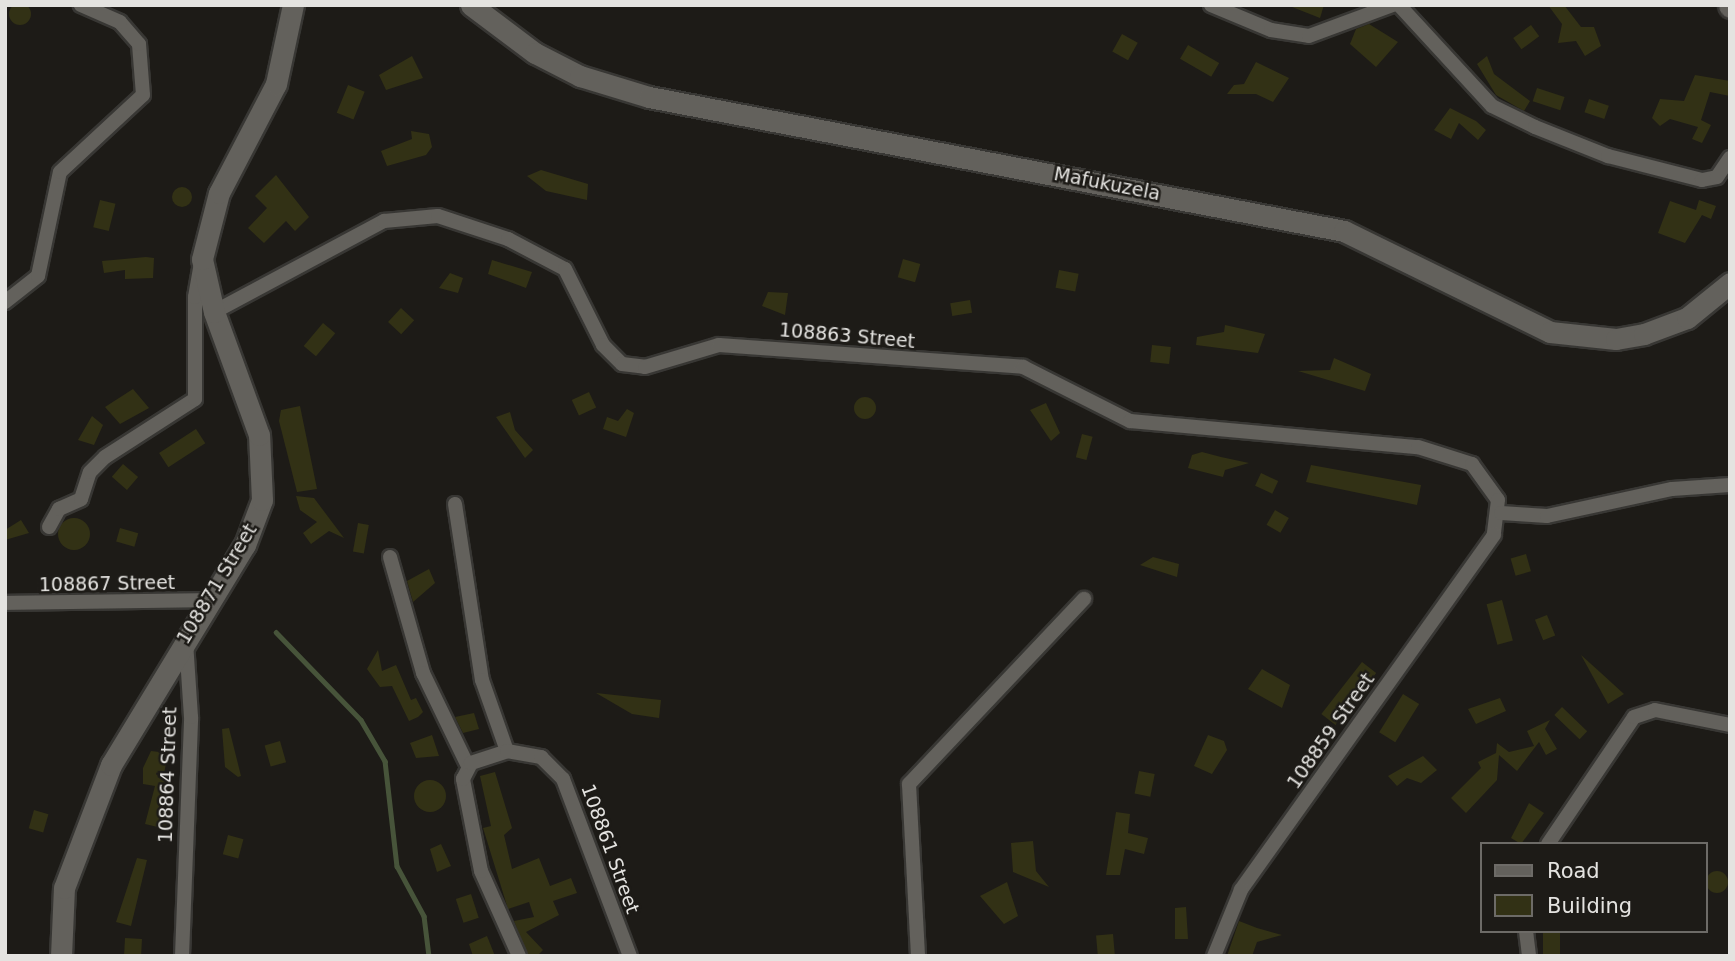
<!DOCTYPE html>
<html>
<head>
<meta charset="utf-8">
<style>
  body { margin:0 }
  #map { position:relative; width:1735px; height:961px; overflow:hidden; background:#1d1b17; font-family:"DejaVu Sans",sans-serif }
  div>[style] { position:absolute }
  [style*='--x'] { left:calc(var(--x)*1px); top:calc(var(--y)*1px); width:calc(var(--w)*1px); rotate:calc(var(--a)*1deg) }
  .stream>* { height:4.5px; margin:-2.25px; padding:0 2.25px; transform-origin:2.25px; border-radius:2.25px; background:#47543a }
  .building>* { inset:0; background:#323115; transform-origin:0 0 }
  .round { border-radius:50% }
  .roads { filter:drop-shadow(2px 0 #383734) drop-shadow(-2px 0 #383734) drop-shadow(0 2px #383734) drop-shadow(0 -2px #383734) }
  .street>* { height:14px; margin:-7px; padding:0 7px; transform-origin:7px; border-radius:7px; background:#63615c }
  .secondary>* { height:21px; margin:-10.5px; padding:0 10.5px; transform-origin:10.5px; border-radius:10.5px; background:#63615c }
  span { translate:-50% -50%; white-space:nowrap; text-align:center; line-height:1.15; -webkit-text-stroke:5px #1d1b17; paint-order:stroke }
  .street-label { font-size:19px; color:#e4e3e0 }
  .frame { position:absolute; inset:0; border:7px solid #e4e3e0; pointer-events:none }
  .legend { position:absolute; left:1480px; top:842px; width:228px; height:91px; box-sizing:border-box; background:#1d1b17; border:2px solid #6d6b67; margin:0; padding:9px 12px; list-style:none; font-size:21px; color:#e4e3e0 }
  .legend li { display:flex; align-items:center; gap:14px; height:35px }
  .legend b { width:35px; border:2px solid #6d6b67 }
</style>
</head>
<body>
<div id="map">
  <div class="stream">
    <div style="--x:276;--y:632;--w:122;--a:46"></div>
    <div style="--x:361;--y:720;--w:48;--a:59.7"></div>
    <div style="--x:385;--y:761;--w:106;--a:83.5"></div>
    <div style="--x:397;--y:866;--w:57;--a:61.6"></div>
    <div style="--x:424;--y:916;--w:40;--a:82.9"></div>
  </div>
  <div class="building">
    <div class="round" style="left:9px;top:3px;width:22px;height:22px"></div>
    <div style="clip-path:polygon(1287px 5px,1324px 5px,1320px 18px)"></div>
    <div style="clip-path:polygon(1548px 5px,1564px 5px,1581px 27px,1594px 27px,1601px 46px,1585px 56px,1576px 41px,1558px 43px,1562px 24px)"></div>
    <div style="clip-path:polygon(1369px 24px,1398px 42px,1376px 67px,1350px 44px,1356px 29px)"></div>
    <div style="left:1531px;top:25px;width:14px;height:22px;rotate:54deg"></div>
    <div style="left:1122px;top:34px;width:18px;height:20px;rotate:29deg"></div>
    <div style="left:1188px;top:45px;width:36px;height:16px;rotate:30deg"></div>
    <div style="clip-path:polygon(412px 56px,423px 78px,386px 90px,379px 75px)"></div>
    <div style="clip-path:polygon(1487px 56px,1494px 74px,1530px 101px,1524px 111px,1496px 95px,1477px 64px)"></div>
    <div style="clip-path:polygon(1256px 62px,1289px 78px,1273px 102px,1256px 94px,1227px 94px,1234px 85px,1244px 84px)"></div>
    <div style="clip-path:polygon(1695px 75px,1730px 81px,1730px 96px,1710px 92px,1701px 120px,1711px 125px,1702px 143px,1692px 139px,1698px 127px,1670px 119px,1660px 126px,1652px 118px,1660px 99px,1684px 101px)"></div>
    <div style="left:348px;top:85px;width:18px;height:30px;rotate:22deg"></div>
    <div style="left:1537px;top:88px;width:29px;height:14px;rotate:18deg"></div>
    <div style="left:1589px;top:99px;width:21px;height:14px;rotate:19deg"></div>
    <div style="clip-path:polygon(1450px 108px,1476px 121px,1486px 130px,1478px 140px,1459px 123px,1451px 139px,1434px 130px)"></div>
    <div style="clip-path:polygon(411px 131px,429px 134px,432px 147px,426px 155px,387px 166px,381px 151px,412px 139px)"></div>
    <div style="clip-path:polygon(541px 170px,588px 184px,587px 200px,546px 191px,527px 176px)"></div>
    <div style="clip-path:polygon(276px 175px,309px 217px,295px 231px,286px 221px,264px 243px,248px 228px,267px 208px,255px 196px)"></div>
    <div class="round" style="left:172px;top:187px;width:20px;height:20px"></div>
    <div style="left:100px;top:200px;width:16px;height:28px;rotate:14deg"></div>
    <div style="clip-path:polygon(1699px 200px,1716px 206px,1711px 219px,1702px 215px,1685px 243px,1658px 233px,1670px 201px,1696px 210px)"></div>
    <div style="clip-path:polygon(146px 257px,154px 258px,153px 278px,125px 279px,125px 270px,104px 273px,102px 261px)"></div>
    <div style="left:903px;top:259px;width:18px;height:19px;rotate:16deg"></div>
    <div style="clip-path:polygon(492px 260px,532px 272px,526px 288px,488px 274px)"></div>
    <div style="left:1059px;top:270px;width:20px;height:18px;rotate:11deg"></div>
    <div style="clip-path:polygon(450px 273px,463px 278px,458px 293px,439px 288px)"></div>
    <div style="clip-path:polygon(768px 292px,788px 293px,785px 315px,762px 306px)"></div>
    <div style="left:970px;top:300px;width:13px;height:20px;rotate:81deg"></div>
    <div style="left:401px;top:308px;width:18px;height:19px;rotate:43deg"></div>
    <div style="left:323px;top:323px;width:16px;height:30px;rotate:40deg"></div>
    <div style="clip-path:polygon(1225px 325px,1265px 334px,1258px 353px,1196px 345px,1197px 337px,1224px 332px)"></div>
    <div style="left:1152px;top:345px;width:19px;height:17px;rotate:6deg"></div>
    <div style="clip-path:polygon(1334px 358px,1371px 374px,1365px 391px,1298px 371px,1330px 370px)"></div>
    <div style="clip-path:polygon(133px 389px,149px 408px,120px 424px,105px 407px)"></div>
    <div style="left:589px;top:392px;width:17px;height:19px;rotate:65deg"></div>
    <div class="round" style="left:854px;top:397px;width:22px;height:22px"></div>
    <div style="clip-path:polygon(1046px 403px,1060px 433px,1051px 441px,1030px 410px)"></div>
    <div style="clip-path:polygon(300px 406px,317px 489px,297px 492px,279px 421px,281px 410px)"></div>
    <div style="clip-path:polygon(627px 409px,634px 413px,626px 437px,603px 429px,607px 417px,618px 421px)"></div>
    <div style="clip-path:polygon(510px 412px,515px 430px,533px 450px,525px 458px,496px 417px)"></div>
    <div style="clip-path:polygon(92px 416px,103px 425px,94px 445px,78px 440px)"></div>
    <div style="left:196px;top:429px;width:17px;height:44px;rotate:57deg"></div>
    <div style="left:1082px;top:434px;width:11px;height:24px;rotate:15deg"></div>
    <div style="clip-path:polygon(1202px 452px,1221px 457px,1249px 463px,1225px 470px,1223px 477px,1188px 468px,1192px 455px)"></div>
    <div style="left:123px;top:464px;width:20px;height:17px;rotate:41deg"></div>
    <div style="clip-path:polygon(1311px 465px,1421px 485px,1417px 505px,1306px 482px)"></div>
    <div style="left:1261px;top:473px;width:19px;height:14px;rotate:25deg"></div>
    <div style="clip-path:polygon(296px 496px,314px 498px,344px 538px,329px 531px,311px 544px,303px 533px,317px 522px,300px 510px)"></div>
    <div style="left:1275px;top:510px;width:16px;height:17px;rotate:30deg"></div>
    <div class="round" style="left:58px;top:518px;width:32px;height:32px"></div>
    <div style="clip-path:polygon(21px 520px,29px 533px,5px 540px,5px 530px)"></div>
    <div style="left:358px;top:523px;width:11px;height:29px;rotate:10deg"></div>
    <div style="left:120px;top:528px;width:19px;height:14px;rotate:16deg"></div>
    <div style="left:1526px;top:554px;width:18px;height:16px;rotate:74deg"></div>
    <div style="clip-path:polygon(1153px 557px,1179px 564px,1177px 577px,1140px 565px)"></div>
    <div style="clip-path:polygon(429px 569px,435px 583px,413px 602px,407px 581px)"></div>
    <div style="left:1502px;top:600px;width:42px;height:16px;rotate:75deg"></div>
    <div style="left:1547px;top:615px;width:22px;height:13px;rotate:68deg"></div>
    <div style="clip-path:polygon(378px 650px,382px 671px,396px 665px,411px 700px,416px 698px,423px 712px,418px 717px,409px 721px,392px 686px,380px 687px,367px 669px)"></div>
    <div style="clip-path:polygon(1581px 655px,1601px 673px,1624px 694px,1608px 704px)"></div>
    <div style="left:1362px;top:662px;width:18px;height:66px;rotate:38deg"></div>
    <div style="clip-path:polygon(1262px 669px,1290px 685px,1282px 708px,1248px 689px)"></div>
    <div style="clip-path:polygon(596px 693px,661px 700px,659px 718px,632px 714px)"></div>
    <div style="left:1403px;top:694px;width:19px;height:45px;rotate:32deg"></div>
    <div style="clip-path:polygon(1500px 698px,1506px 711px,1476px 724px,1468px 709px)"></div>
    <div style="left:1562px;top:707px;width:35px;height:11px;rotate:44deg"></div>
    <div style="clip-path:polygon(474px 713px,479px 729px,463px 733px,455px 717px)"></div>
    <div style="clip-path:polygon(1550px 720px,1545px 729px,1557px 749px,1546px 755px,1539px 742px,1517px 771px,1499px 755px,1497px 780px,1466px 813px,1451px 798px,1481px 768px,1478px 762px,1496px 753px,1497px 743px,1509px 752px,1534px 746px,1527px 731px)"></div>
    <div style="clip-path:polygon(229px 728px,241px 776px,238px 777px,225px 767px,222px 729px)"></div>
    <div style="clip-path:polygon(432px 735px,439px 756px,416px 758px,410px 743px)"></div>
    <div style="clip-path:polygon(1208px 735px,1224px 741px,1227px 750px,1212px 774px,1194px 766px)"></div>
    <div style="left:280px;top:741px;width:22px;height:16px;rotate:74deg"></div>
    <div style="clip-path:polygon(151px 751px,168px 753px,164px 774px,172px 775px,166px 829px,145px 824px,155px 786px,143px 784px,143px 768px)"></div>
    <div style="clip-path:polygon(1423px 756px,1437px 770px,1421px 783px,1407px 778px,1397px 786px,1388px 776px)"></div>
    <div style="left:1139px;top:771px;width:16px;height:23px;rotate:11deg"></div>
    <div style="clip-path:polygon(495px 772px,512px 828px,504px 835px,512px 869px,539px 858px,550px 886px,571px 878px,577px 893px,553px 901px,559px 915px,526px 932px,543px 950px,537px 956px,528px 956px,514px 921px,534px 917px,529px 902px,508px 909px,483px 828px,491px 826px,480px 776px)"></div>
    <div class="round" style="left:414px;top:780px;width:32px;height:32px"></div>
    <div style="clip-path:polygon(1529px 803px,1544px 813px,1521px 844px,1511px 838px)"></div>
    <div style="left:34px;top:810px;width:15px;height:19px;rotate:16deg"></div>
    <div style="clip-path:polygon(1116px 812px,1130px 814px,1128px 833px,1148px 838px,1144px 854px,1125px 849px,1120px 875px,1106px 875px)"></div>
    <div style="left:228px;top:835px;width:16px;height:20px;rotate:15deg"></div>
    <div style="clip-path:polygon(1033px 841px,1036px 871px,1049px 887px,1013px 872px,1011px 843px)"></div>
    <div style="clip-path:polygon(441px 844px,451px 866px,437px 872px,430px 849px)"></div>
    <div style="clip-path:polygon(137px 858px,147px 860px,131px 926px,116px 922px)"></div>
    <div class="round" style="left:1706px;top:871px;width:22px;height:22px"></div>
    <div style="clip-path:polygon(1007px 882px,1018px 916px,1004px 924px,980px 896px)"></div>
    <div style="left:471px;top:894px;width:25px;height:16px;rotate:72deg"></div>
    <div style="clip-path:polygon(1186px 907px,1188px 939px,1175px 939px,1175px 908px)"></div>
    <div style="clip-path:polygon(1239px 921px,1257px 928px,1282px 935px,1257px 942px,1252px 956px,1227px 956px)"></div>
    <div style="left:1543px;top:931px;width:17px;height:23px"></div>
    <div style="left:1113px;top:934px;width:22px;height:17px;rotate:85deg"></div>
    <div style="clip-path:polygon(487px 936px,495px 956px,473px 956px,469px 944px)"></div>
    <div style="left:125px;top:938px;width:17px;height:18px;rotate:3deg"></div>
  </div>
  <div class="roads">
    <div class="street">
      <div style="--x:1211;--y:5;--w:65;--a:22.6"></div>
      <div style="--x:1271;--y:30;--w:38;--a:9"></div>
      <div style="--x:1309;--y:36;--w:90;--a:-20.3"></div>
      <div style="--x:1399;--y:5;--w:137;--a:47.4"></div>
      <div style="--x:1492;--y:106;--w:48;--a:26"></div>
      <div style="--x:1535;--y:127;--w:79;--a:21.7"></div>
      <div style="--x:1608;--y:156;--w:97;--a:14.3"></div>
      <div style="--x:1702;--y:180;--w:15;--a:-11"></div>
      <div style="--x:1717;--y:177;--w:23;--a:-56"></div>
      <div style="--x:5;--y:302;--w:42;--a:-38.2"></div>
      <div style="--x:38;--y:276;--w:106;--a:-78.1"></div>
      <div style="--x:60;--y:172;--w:113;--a:-42.9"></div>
      <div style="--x:143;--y:95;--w:51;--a:-94.5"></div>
      <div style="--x:139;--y:44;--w:29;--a:-131"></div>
      <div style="--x:120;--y:22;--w:43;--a:-156.4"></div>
      <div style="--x:214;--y:312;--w:193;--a:-28.2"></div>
      <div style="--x:384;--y:221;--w:54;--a:-5.3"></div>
      <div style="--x:438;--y:216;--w:74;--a:18.2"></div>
      <div style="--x:508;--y:239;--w:64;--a:27.8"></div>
      <div style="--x:565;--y:269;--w:85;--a:63.4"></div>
      <div style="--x:603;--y:345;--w:27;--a:45"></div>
      <div style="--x:622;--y:364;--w:23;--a:7"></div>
      <div style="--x:645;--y:367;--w:77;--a:-16.6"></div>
      <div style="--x:719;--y:345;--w:305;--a:4.1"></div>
      <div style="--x:1023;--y:367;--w:120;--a:26.8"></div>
      <div style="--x:1130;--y:421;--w:289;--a:5.2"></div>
      <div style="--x:1418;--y:447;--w:57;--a:17.5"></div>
      <div style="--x:1472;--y:464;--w:44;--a:54.2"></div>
      <div style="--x:1498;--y:500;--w:35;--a:97"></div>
      <div style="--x:1494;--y:535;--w:436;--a:125.5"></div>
      <div style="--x:1241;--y:890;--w:71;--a:112.2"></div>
      <div style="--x:455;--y:504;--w:178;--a:81.3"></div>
      <div style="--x:482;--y:680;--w:75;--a:70.6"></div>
      <div style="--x:1501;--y:513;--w:46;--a:3.7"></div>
      <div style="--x:1547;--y:516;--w:128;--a:-12.2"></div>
      <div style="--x:1672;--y:489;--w:58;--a:-3.9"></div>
      <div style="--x:49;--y:527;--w:21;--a:-61"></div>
      <div style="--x:59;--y:509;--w:24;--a:-24"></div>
      <div style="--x:81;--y:499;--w:28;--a:-72"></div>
      <div style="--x:90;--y:472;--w:21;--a:-45"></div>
      <div style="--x:105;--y:457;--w:107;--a:-32.8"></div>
      <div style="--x:195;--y:399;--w:102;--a:-90"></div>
      <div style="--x:195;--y:297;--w:34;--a:-80"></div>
      <div style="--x:390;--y:557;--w:121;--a:74.1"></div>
      <div style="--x:423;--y:673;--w:103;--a:64.2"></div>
      <div style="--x:5;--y:603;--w:204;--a:-0.8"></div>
      <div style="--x:1548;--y:844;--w:153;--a:-55.9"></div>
      <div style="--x:1634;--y:717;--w:22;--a:-18"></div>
      <div style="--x:1655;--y:710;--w:76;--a:11.3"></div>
      <div style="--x:1526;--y:931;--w:25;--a:83"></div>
      <div style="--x:182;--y:956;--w:239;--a:-87.8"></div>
      <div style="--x:191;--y:717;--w:75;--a:-93.8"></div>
      <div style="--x:519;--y:956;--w:93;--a:-114.1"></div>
      <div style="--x:481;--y:871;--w:94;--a:-101.1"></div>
      <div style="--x:463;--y:779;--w:18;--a:-63"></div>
      <div style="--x:471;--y:763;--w:38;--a:-18"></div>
      <div style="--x:507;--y:751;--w:35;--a:10"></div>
      <div style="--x:541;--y:757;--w:31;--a:45"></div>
      <div style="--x:563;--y:779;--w:189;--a:69.3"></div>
      <div style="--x:918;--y:956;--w:172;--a:-93"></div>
      <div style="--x:909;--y:784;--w:255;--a:-46.6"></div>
    </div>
    <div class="secondary">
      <div style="--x:471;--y:5;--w:80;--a:36.9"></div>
      <div style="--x:535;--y:53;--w:51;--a:27.1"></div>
      <div style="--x:580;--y:76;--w:72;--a:16.9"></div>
      <div style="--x:649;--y:97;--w:708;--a:10.91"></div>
      <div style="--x:1344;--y:231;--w:229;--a:26.1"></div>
      <div style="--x:1550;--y:332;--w:66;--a:6.1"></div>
      <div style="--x:1616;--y:339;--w:28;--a:-10"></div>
      <div style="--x:1644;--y:334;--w:46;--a:-20.4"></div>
      <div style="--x:1687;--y:318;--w:55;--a:-39.1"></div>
      <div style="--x:1729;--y:5;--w:2;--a:63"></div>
      <div style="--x:61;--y:956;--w:68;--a:-87.5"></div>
      <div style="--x:64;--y:888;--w:132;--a:-69.1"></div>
      <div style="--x:111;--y:765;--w:258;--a:-58.7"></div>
      <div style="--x:245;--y:545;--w:48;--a:-69.3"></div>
      <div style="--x:262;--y:500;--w:65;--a:-92.6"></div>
      <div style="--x:259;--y:435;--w:131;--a:-110.1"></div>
      <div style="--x:214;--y:312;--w:54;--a:-102.8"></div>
      <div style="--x:202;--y:259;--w:68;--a:-75.6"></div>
      <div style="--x:219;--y:193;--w:123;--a:-62.4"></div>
      <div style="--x:276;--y:84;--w:81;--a:-77.9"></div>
    </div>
  </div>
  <div class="street-label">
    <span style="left:1107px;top:184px;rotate:11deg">Mafukuzela</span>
    <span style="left:847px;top:336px;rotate:5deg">108863 Street</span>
    <span style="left:107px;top:584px;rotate:-1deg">108867 Street</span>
    <span style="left:217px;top:584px;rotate:-59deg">108871 Street</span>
    <span style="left:1331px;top:731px;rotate:-55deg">108859 Street</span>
    <span style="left:168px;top:775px;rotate:-88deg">108864 Street</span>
    <span style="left:610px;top:849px;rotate:70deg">108861 Street</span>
  </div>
  <div class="frame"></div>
  <ul class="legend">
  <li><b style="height:9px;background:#63615c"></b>Road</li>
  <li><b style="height:19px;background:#323115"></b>Building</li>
  </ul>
</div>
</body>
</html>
